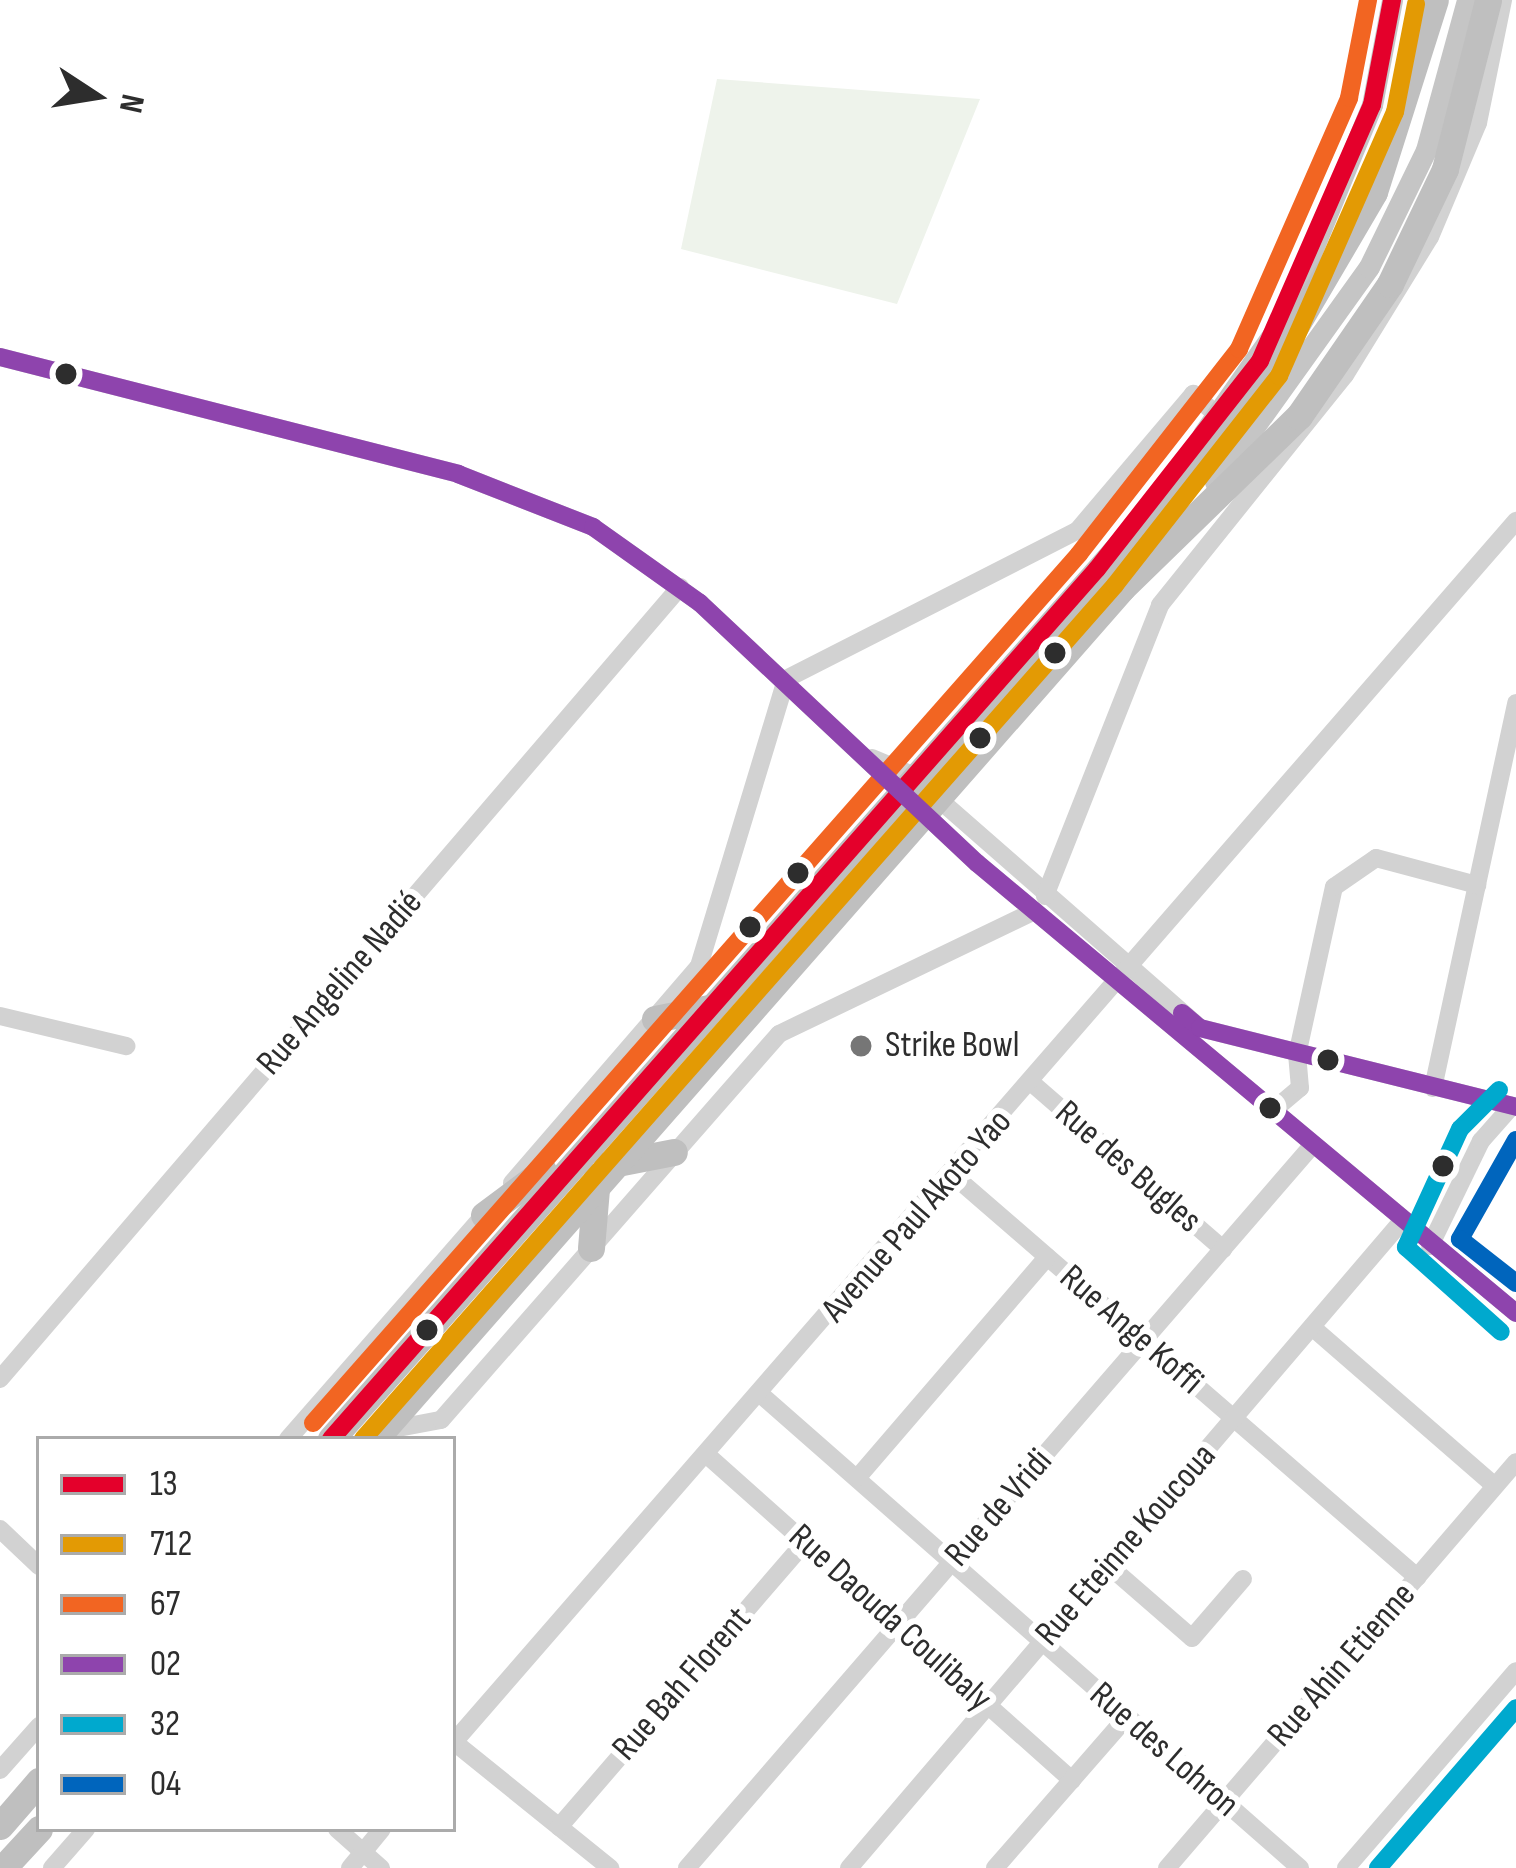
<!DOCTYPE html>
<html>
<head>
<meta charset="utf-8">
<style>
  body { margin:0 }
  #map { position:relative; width:1516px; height:1868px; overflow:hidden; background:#fff; font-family:"Sofia Sans Condensed",sans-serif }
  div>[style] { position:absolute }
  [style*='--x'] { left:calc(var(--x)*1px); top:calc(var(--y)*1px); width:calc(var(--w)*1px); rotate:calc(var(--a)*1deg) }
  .green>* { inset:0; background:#eef3eb }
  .minor>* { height:18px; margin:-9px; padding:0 9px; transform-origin:9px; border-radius:9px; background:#d2d2d2 }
  .major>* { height:21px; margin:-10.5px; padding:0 10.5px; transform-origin:10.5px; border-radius:10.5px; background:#c5c5c5 }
  .highway>* { height:27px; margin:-13.5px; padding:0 13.5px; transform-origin:13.5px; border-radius:13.5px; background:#bfbfbf }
  .bus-1>* { height:18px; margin:-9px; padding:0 9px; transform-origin:9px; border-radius:9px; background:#e4002b }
  .bus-2>* { height:18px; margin:-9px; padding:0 9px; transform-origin:9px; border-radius:9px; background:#e39a04 }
  .bus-3>* { height:18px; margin:-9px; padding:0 9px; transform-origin:9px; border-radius:9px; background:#f26522 }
  .bus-4>* { height:18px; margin:-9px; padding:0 9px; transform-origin:9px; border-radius:9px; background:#8e44ad }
  .bus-5>* { height:18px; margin:-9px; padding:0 9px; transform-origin:9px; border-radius:9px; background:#00a9ce }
  .bus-6>* { height:18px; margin:-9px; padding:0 9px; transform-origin:9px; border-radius:9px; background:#0065bd }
  .dots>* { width:33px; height:33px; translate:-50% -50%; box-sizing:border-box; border:6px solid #fff; border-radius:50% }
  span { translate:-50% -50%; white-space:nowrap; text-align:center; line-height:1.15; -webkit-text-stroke:12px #fff; paint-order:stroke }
  .street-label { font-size:36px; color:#2d2d2d }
  .poi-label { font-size:36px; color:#2d2d2d }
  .left { translate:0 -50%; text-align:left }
  .legend { position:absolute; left:36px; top:1436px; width:420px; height:396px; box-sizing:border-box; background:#fff; border:3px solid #ababab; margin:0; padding:15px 21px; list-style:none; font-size:36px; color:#2d2d2d }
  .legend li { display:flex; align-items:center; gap:24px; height:60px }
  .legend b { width:60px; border:3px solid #ababab }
  .north { position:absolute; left:36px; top:36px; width:120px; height:120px; -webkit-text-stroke:9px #fff; paint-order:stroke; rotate:102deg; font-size:33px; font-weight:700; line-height:48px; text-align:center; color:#2d2d2d }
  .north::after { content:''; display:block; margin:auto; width:42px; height:54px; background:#2d2d2d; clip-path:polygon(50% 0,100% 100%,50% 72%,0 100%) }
</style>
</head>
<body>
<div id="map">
  <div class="green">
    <div style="clip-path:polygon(717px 79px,980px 99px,897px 304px,681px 249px)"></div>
  </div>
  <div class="minor">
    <div style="--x:0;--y:357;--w:473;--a:14.3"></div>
    <div style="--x:458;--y:474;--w:145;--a:21.4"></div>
    <div style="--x:593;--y:527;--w:131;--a:35.4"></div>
    <div style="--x:700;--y:603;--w:380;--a:43.2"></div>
    <div style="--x:977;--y:863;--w:702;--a:39.86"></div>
    <div style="--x:872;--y:758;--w:41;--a:22.8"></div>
    <div style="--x:910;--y:774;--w:386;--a:41.2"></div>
    <div style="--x:1200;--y:1028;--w:326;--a:14"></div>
    <div style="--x:1045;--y:896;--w:313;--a:-68.4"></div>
    <div style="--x:1160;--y:605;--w:295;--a:-51.2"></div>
    <div style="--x:1345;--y:375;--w:162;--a:-58.4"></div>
    <div style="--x:1430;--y:237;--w:124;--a:-67.2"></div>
    <div style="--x:1478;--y:123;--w:126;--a:-78.5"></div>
    <div style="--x:0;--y:1016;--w:130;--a:13.4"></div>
    <div style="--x:1033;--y:1084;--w:252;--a:41"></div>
    <div style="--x:1433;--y:1088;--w:394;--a:-77.8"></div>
    <div style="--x:1270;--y:1113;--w:39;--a:-40"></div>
    <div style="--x:1300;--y:1088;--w:33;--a:-95"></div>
    <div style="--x:1297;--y:1055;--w:172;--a:-77.6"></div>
    <div style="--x:1334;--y:887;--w:51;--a:-34.6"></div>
    <div style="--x:1376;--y:858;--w:105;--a:15"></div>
    <div style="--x:954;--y:1176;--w:613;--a:40.9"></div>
    <div style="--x:512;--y:1183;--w:286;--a:-49.2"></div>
    <div style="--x:699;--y:966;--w:300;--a:-73.1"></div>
    <div style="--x:786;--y:679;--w:326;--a:-27"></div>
    <div style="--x:1077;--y:531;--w:180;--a:-49.7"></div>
    <div style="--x:1193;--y:394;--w:33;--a:41"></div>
    <div style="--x:1430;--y:1246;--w:117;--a:-64.1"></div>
    <div style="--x:1481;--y:1141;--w:47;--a:-48.5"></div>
    <div style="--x:1312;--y:1327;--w:242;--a:41"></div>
    <div style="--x:0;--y:1379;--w:1044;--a:-49.35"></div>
    <div style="--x:759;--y:1393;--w:720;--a:41.28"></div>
    <div style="--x:382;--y:1431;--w:60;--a:-10.6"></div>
    <div style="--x:441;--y:1420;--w:513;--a:-48.79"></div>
    <div style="--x:779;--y:1034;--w:284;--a:-25.7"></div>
    <div style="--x:288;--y:1439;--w:307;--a:-48.8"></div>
    <div style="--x:707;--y:1455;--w:489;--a:41.7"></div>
    <div style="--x:858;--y:1477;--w:290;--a:-49.3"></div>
    <div style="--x:0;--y:1529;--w:54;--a:43.5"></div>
    <div style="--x:1108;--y:1565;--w:111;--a:41"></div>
    <div style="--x:1192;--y:1638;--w:78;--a:-49.2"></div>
    <div style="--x:454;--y:1742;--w:201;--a:38.9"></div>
    <div style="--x:453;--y:1743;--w:1620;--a:-48.98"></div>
    <div style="--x:0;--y:1770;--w:59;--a:-48.4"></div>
    <div style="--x:559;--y:1827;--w:378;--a:-49.2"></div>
    <div style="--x:337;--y:1829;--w:59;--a:41.6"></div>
    <div style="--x:52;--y:1868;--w:52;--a:-48.9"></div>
    <div style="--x:350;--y:1868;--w:50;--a:-50.6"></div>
    <div style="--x:687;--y:1868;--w:952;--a:-49.13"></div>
    <div style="--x:849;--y:1868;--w:851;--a:-49.48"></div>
    <div style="--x:995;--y:1868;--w:199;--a:-48.9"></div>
    <div style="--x:1167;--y:1868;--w:535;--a:-49.32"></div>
    <div style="--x:1346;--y:1868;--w:260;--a:-49.2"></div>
  </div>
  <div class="major">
    <div style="--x:1203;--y:434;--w:143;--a:-55"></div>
    <div style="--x:1285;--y:317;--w:229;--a:-67.7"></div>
    <div style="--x:1372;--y:105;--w:107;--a:-79.2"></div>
    <div style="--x:1215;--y:482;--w:264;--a:-54.4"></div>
    <div style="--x:1369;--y:267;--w:130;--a:-64"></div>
    <div style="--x:1426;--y:150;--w:156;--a:-74.7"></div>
  </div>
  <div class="highway">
    <div style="--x:655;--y:1019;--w:55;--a:-11.5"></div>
    <div style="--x:607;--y:1165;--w:68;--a:-11"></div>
    <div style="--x:484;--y:1215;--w:74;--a:-36.7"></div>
    <div style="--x:591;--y:1248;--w:72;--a:-85.2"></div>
    <div style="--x:331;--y:1439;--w:1400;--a:-48.53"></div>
    <div style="--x:1258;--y:390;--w:229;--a:-59.6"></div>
    <div style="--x:1374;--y:192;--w:201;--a:-72.4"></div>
    <div style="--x:375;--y:1439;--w:1132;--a:-48.72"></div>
    <div style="--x:1122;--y:588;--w:247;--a:-44.2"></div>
    <div style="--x:1299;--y:416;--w:160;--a:-55.4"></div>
    <div style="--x:1390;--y:284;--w:127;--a:-64.4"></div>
    <div style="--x:1445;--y:169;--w:174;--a:-75.7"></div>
    <div style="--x:0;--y:1826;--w:60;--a:-49.1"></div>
    <div style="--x:3;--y:1868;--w:53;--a:-47.3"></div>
  </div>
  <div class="bus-1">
    <div style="--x:331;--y:1439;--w:1159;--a:-48.64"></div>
    <div style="--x:1097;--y:569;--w:264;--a:-51.9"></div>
    <div style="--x:1260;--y:361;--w:279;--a:-66.4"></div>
    <div style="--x:1372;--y:105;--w:107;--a:-79.2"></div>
  </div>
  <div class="bus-2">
    <div style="--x:363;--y:1439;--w:1138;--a:-48.63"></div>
    <div style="--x:1115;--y:585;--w:266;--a:-51.9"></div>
    <div style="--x:1279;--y:376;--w:288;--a:-66.3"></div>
    <div style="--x:1395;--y:112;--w:110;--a:-79"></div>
  </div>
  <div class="bus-3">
    <div style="--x:313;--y:1423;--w:1158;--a:-48.6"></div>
    <div style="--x:1079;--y:554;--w:260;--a:-52"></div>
    <div style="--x:1239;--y:349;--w:274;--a:-66.3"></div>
    <div style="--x:1349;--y:98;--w:100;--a:-79"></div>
  </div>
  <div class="bus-4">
    <div style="--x:0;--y:357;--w:473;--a:14.3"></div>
    <div style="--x:458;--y:474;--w:145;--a:21.4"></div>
    <div style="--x:593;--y:527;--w:131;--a:35.4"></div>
    <div style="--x:700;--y:603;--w:380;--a:43.2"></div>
    <div style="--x:977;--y:863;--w:702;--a:39.86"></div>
    <div style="--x:1182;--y:1013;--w:23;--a:40"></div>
    <div style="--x:1200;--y:1028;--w:326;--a:14"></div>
  </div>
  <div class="bus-5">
    <div style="--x:1499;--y:1090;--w:55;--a:135"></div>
    <div style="--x:1460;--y:1129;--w:130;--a:114.6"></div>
    <div style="--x:1406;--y:1247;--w:127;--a:41.8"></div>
    <div style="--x:1378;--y:1868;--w:211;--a:-49.2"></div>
  </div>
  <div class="bus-6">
    <div style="--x:1516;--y:1140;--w:114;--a:119.5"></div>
    <div style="--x:1460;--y:1239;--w:71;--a:38.2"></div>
  </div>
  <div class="dots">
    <div style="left:66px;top:374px;background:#2d2d2d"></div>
    <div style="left:1055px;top:653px;background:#2d2d2d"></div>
    <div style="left:980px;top:738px;background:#2d2d2d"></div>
    <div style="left:798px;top:873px;background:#2d2d2d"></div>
    <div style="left:750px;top:927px;background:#2d2d2d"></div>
    <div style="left:861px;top:1046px;background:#767676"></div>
    <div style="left:1328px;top:1060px;background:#2d2d2d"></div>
    <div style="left:1270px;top:1108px;background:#2d2d2d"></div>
    <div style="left:1443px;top:1166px;background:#2d2d2d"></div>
    <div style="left:427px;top:1330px;background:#2d2d2d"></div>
  </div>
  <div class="street-label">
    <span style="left:340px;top:983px;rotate:-49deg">Rue Angeline Nadié</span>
    <span style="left:1128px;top:1167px;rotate:41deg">Rue des Bugles</span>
    <span style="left:917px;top:1216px;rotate:-49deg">Avenue Paul Akoto Yao</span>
    <span style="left:1131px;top:1330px;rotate:41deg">Rue Ange Koffi</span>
    <span style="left:999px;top:1508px;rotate:-49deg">Rue de Vridi</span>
    <span style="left:1126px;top:1545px;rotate:-49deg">Rue Eteinne Koucoua</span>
    <span style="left:890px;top:1618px;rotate:42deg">Rue Daouda Coulibaly</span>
    <span style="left:1342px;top:1665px;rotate:-49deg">Rue Ahin Etienne</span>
    <span style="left:682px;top:1684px;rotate:-49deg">Rue Bah Florent</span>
    <span style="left:1164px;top:1750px;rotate:41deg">Rue des Lohron</span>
  </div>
  <div class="poi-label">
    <span class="left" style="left:885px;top:1046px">Strike Bowl</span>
  </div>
  <ul class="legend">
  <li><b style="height:15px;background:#e4002b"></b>13</li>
  <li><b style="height:15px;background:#e39a04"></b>712</li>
  <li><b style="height:15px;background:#f26522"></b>67</li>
  <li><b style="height:15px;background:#8e44ad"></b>02</li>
  <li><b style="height:15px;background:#00a9ce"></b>32</li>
  <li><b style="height:15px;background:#0065bd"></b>04</li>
  </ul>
  <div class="north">N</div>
</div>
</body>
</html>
